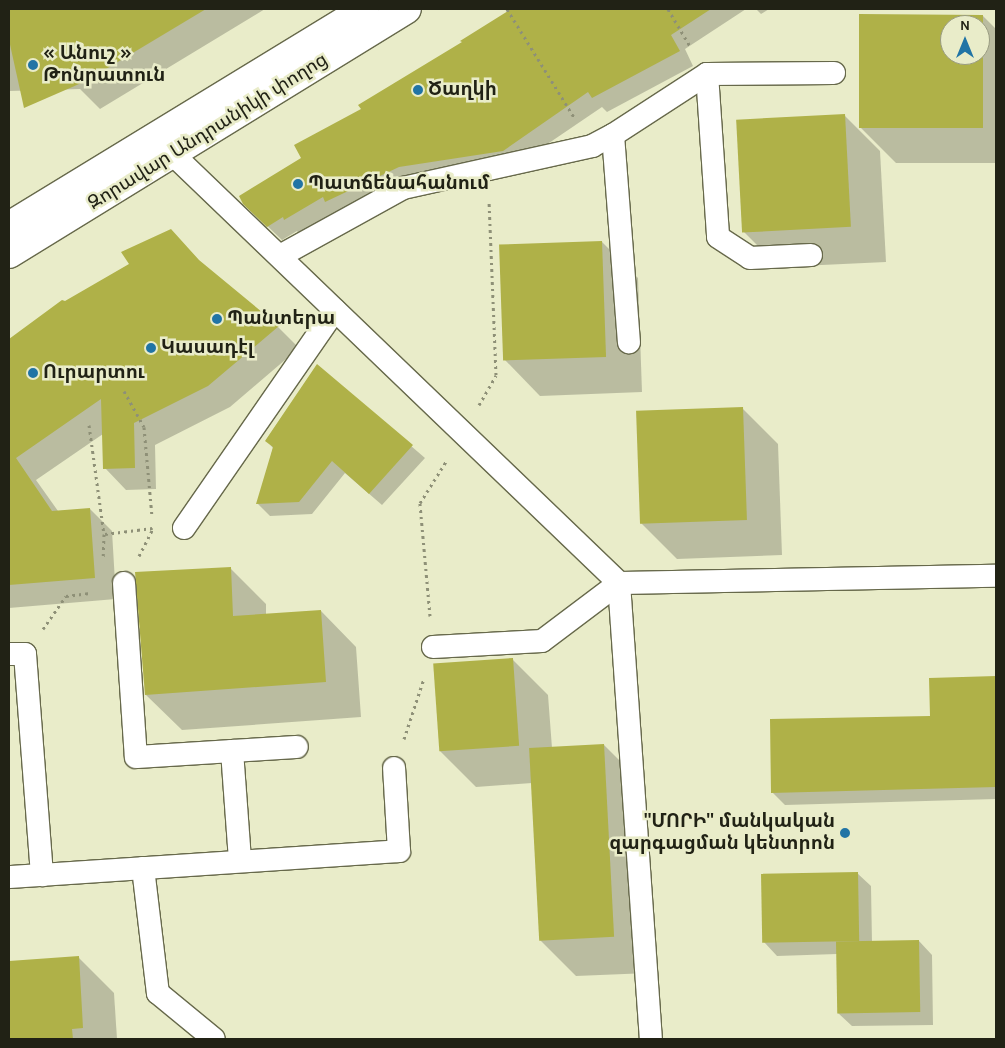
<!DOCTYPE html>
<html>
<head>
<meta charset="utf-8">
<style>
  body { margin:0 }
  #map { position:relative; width:1005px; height:1048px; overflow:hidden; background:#e9ecc9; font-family:Karla,"Noto Sans Armenian",sans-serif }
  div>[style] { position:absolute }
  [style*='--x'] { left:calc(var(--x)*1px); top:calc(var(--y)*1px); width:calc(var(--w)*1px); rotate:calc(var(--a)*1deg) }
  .shadow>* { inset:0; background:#0003 }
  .building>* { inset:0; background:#afb148; transform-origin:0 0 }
  .path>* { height:3px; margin-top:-1.5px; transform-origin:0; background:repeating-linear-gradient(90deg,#8e9077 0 2.5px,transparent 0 6.5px) }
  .roads { filter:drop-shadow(1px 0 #67694b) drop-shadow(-1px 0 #67694b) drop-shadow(0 1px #67694b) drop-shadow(0 -1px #67694b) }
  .service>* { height:22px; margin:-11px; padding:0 11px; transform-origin:11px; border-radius:11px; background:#fff }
  .secondary>* { height:28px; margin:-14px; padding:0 14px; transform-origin:14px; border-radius:14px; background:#fff }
  .dots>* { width:14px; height:14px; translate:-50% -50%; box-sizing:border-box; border:2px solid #e9ecc9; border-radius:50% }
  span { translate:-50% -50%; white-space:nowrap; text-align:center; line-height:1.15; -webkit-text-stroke:5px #e9ecc9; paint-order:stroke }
  .poi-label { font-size:19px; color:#212215; font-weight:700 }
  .left { translate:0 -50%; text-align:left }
  .right { translate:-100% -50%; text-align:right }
  .street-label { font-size:19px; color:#212215 }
  .frame { position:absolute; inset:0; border:10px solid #212215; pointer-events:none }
  .north { position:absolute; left:940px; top:15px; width:50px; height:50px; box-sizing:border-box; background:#e9ecc9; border:1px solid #999b81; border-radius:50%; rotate:0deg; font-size:14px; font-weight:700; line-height:20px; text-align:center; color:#212215 }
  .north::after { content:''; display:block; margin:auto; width:18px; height:22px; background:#2174a5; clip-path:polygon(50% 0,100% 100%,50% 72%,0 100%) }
</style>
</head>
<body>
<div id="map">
  <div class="shadow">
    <div style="clip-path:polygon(14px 9px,265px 9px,100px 109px,80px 89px,9px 91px,9px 12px)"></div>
    <div style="clip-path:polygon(517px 9px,746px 9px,685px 49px,693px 66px,607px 112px,602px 107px,521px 162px,340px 215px,337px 211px,299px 234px,297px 231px,282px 240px,259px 218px,303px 158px,363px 110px,497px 19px)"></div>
    <div style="clip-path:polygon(756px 9px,769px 9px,761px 14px)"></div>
    <div style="clip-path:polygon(evenodd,861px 15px,983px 16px,996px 29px,996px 163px,896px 163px,861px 128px,861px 15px,950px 25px,980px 25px,980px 55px,950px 55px,950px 25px)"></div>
    <div style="clip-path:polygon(844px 115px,880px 151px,886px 262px,779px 267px,743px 231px)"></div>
    <div style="clip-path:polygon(171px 231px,206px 268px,278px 327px,299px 348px,230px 407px,155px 445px,156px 489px,126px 490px,105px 468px,103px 434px,36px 480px,58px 511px,90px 509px,112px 531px,116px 599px,9px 608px,9px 341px,62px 301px,65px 302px,130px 264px)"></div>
    <div style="clip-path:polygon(602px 242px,638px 278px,642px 392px,540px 396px,505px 360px)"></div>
    <div style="clip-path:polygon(317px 365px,425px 458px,382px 505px,345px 473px,312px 514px,270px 516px,258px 504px,273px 448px,266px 440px)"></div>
    <div style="clip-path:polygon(742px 408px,778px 444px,782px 555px,677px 559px,641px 523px)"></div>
    <div style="clip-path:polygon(230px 568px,266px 604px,266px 615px,321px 611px,356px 647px,361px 717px,182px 730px,146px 695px)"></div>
    <div style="clip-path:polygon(512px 659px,548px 695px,552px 748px,604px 745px,640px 781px,649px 973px,576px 976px,540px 940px,532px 783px,476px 787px,440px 751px)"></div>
    <div style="clip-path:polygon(996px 677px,996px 799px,785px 805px,772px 792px,931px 718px)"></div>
    <div style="clip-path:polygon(857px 873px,871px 886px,872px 942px,919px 941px,932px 955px,933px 1025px,852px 1026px,838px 1013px,837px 954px,777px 956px,764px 942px)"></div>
    <div style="clip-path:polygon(78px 957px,114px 993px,117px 1039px,9px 1039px,9px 962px)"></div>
  </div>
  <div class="building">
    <div style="clip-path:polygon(9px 9px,206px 9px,86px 81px,24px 108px,9px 40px)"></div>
    <div style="clip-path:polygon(511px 9px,711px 9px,671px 35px,680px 51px,592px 98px,588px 92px,503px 151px,399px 167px,325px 202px,323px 197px,284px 220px,283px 217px,267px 227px,243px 204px,239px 196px,301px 158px,294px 145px,361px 109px,358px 105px,462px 42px,460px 41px)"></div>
    <div style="clip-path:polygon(evenodd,859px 14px,983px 15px,983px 128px,859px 128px,859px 14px,950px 25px,980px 25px,980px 55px,950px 55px,950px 25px)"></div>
    <div style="left:845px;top:114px;width:113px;height:109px;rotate:87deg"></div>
    <div style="clip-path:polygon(171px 229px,199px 260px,279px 326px,208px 386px,134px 423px,135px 468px,103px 469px,101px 399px,16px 458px,52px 511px,90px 508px,95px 578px,9px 585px,9px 339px,62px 300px,65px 301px,129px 264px,121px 252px)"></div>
    <div style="left:602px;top:241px;width:116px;height:103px;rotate:88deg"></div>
    <div style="clip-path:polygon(317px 364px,413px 445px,369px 494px,332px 461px,299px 502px,256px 504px,273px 447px,265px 441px)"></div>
    <div style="left:743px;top:407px;width:113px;height:107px;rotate:88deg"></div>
    <div style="clip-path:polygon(231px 567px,233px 616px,321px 610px,326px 682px,145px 695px,135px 572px)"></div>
    <div style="left:513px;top:658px;width:88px;height:80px;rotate:86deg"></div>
    <div style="clip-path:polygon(996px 676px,996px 787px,771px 793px,770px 719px,930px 716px,929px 678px)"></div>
    <div style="left:604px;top:744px;width:193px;height:75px;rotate:87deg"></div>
    <div style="left:858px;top:872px;width:69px;height:97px;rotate:89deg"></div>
    <div style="left:919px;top:940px;width:72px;height:83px;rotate:89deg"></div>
    <div style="clip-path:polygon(79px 956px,83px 1028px,72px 1029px,73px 1039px,9px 1039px,9px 961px)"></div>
  </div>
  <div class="path">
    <div style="--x:507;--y:9;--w:127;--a:58.2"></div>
    <div style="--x:668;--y:9;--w:43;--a:59.3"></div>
    <div style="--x:124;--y:391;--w:41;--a:60.9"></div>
    <div style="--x:144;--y:427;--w:90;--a:84.9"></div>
    <div style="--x:479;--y:405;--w:34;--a:-60"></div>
    <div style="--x:496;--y:375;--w:174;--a:-92.3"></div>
    <div style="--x:89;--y:425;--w:110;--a:82.2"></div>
    <div style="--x:104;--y:534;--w:24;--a:92"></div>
    <div style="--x:105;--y:534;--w:48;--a:-7.1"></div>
    <div style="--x:139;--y:556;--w:29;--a:-63"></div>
    <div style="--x:430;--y:616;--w:113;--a:-95.1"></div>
    <div style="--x:420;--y:503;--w:51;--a:-57.9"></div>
    <div style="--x:43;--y:629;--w:40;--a:-55.1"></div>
    <div style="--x:66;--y:596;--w:26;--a:-7"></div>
    <div style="--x:404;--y:739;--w:64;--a:-71.8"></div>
  </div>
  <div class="roads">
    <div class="service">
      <div style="--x:707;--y:74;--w:163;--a:86.1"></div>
      <div style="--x:718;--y:237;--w:38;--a:33"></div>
      <div style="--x:750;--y:258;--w:61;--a:-2.8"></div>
      <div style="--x:613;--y:135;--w:208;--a:85.6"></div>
      <div style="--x:160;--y:142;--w:637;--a:43.85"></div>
      <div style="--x:619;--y:583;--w:457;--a:86"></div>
      <div style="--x:280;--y:256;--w:141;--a:-28.9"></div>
      <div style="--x:403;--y:188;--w:194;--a:-12.5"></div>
      <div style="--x:592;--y:146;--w:24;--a:-28"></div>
      <div style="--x:613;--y:135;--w:112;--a:-33"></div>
      <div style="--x:707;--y:74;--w:127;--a:-0.5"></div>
      <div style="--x:184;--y:528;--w:265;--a:-55.3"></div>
      <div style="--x:124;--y:583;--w:174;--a:86.1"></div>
      <div style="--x:136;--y:757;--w:161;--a:-3.6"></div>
      <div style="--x:433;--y:647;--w:109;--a:-3.2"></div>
      <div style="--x:542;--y:641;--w:96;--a:-37"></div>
      <div style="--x:619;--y:583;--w:377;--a:-1.1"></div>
      <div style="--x:9;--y:654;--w:16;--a:0"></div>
      <div style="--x:25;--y:654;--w:222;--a:85.6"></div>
      <div style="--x:232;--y:751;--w:110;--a:85.8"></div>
      <div style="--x:143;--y:868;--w:126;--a:83.2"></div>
      <div style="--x:158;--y:993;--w:72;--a:39.4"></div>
      <div style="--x:9;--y:877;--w:391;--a:-3.8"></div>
      <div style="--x:399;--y:851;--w:83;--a:-93.4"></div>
    </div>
    <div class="secondary">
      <div style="--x:9;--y:226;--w:417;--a:-31.4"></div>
      <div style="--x:9;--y:254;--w:467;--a:-31.6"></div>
    </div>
  </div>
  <div class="dots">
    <div style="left:33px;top:65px;background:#2174a5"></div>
    <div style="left:418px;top:90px;background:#2174a5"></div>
    <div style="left:298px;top:184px;background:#2174a5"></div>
    <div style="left:217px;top:319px;background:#2174a5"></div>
    <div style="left:151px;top:348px;background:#2174a5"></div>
    <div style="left:33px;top:373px;background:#2174a5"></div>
    <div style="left:845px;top:833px;background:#2174a5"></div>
  </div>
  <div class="poi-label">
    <span class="left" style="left:43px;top:65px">« Անուշ »<br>Թոնրատուն</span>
    <span class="left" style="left:428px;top:90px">Ծաղկի</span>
    <span class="left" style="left:308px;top:184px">Պատճենահանում</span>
    <span class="left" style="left:227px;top:319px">Պանտերա</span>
    <span class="left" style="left:161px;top:348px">Կասադէլ</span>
    <span class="left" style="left:43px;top:373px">Ուրարտու</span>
    <span class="right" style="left:835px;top:833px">"ՄՈՐԻ" մանկական<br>զարգացման կենտրոն</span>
  </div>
  <div class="street-label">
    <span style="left:208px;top:132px;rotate:-32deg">Զորավար Անդրանիկի փողոց</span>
  </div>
  <div class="frame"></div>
  <div class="north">N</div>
</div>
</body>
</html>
